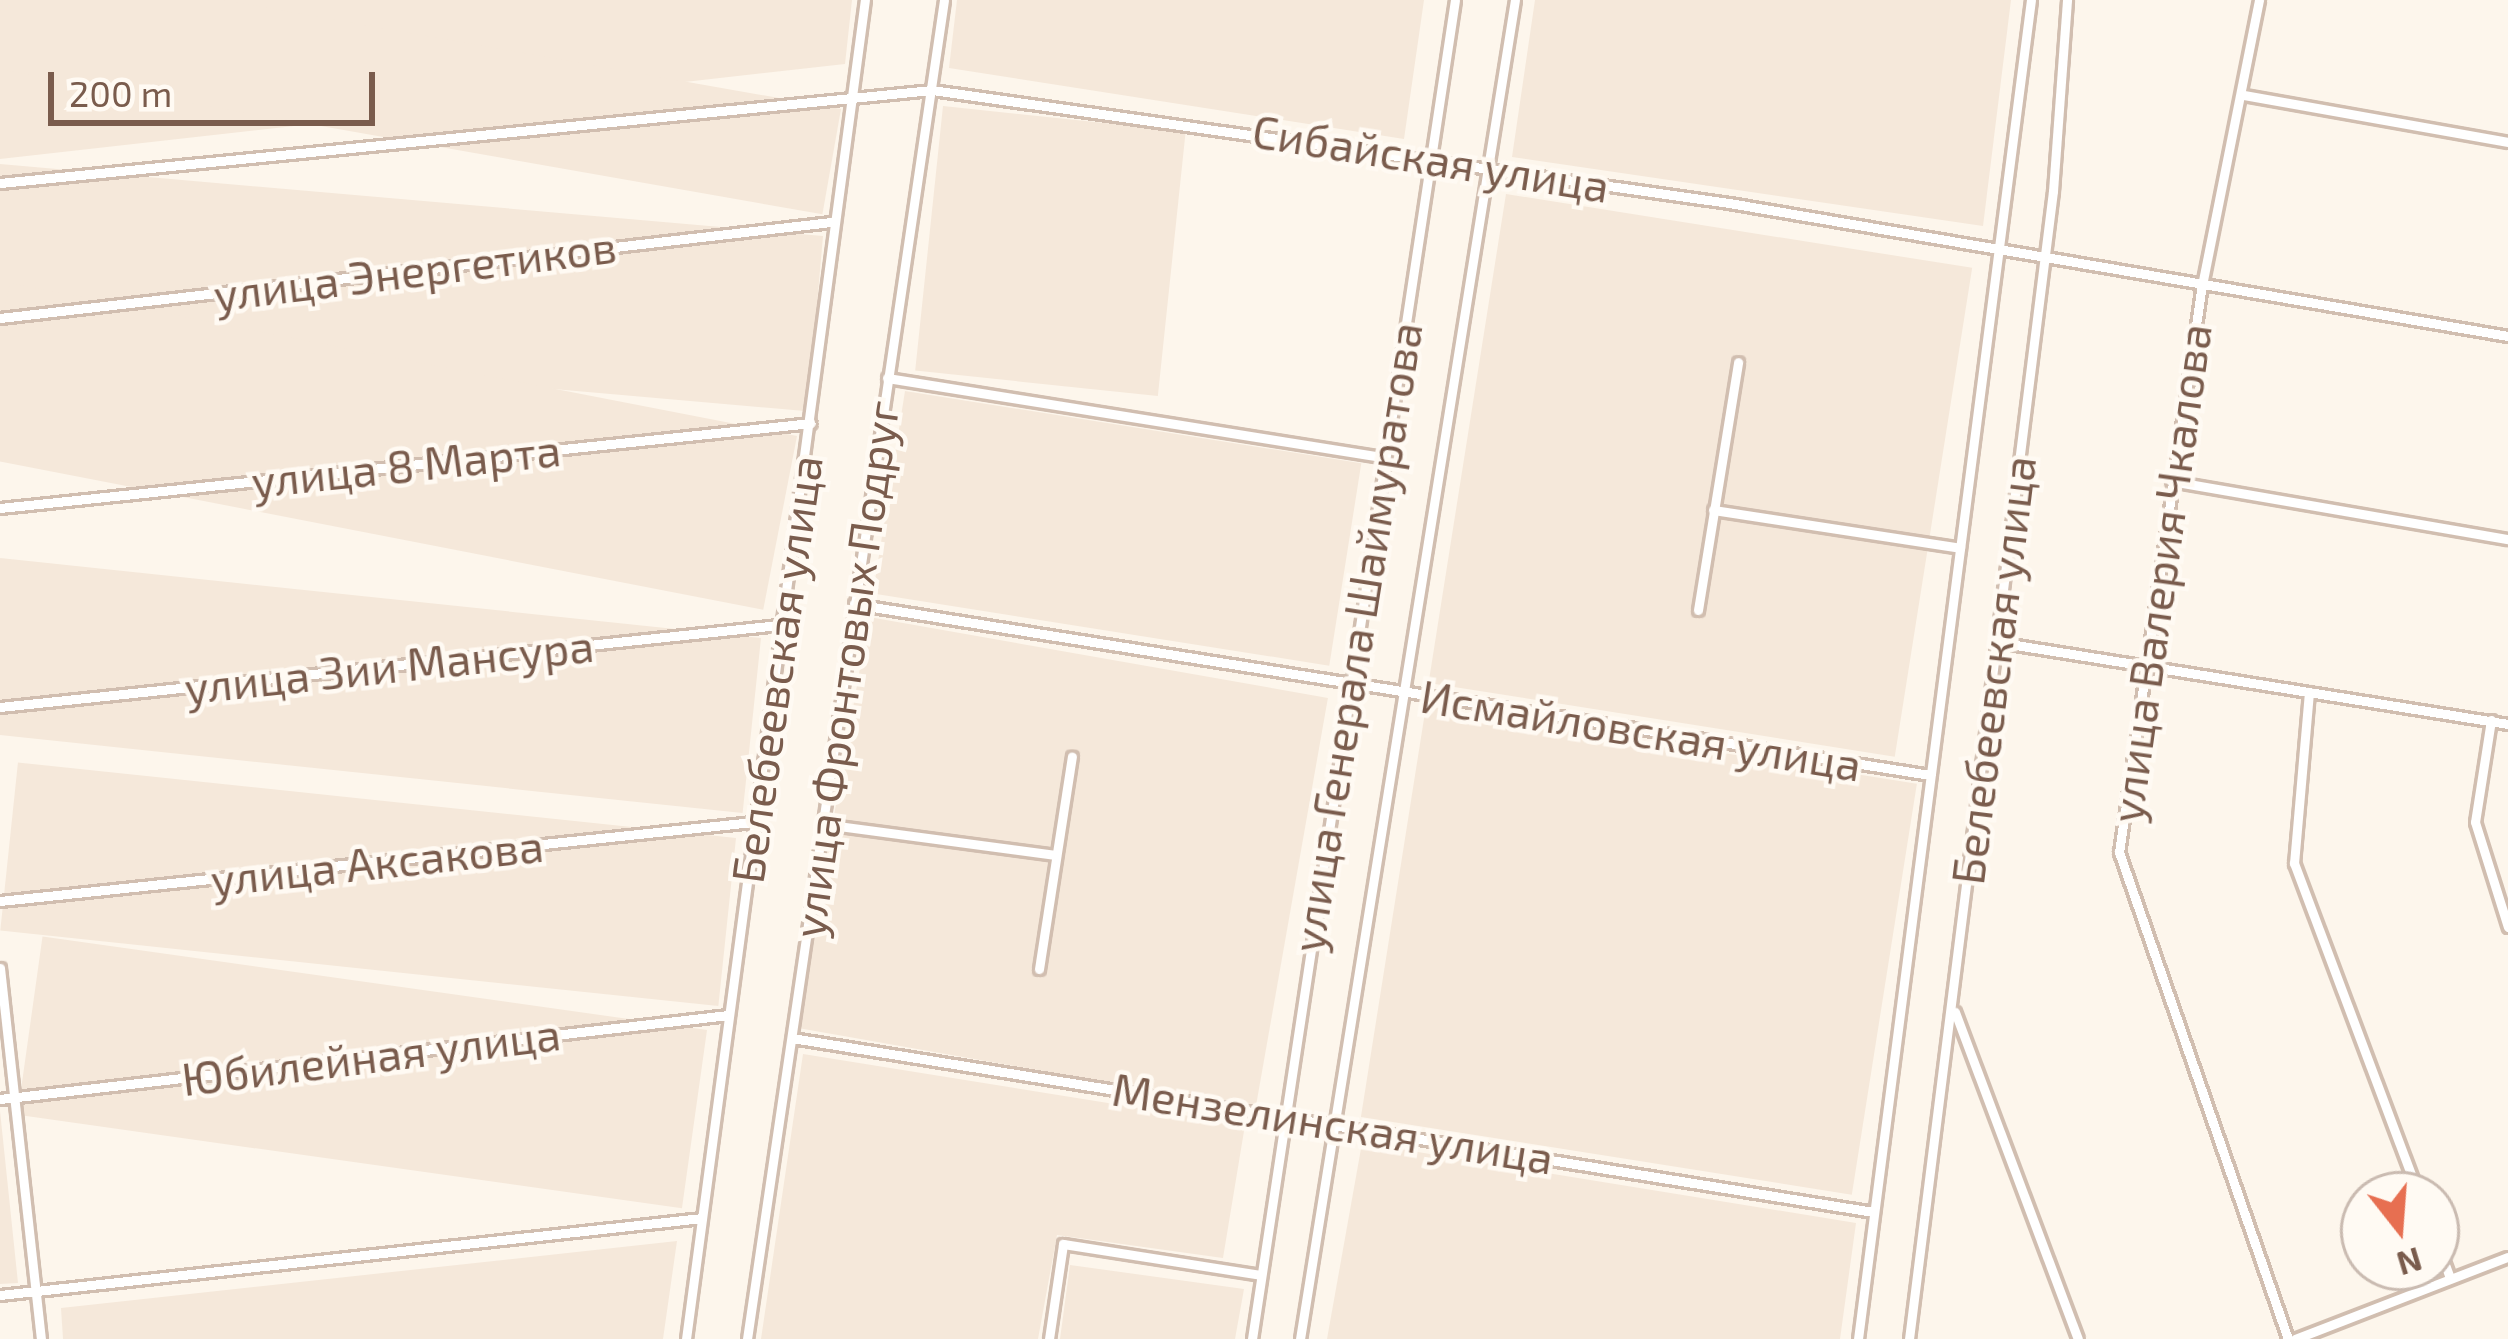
<!DOCTYPE html>
<html>
<head>
<meta charset="utf-8">
<style>
  body { margin:0 }
  #map { position:relative; width:2508px; height:1339px; overflow:hidden; background:#fdf6ec; font-family:"Exo 2",sans-serif }
  div>[style] { position:absolute }
  [style*='--x'] { left:calc(var(--x)*1px); top:calc(var(--y)*1px); width:calc(var(--w)*1px); rotate:calc(var(--a)*1deg) }
  .residential>* { inset:0; background:#f5e8da; transform-origin:0 0 }
  .roads { filter:drop-shadow(3px 0 #d1beb0) drop-shadow(-3px 0 #d1beb0) drop-shadow(0 3px #d1beb0) drop-shadow(0 -3px #d1beb0) }
  .street>* { height:9px; margin:-4.5px; padding:0 4.5px; transform-origin:4.5px; border-radius:4.5px; background:#fff }
  span { translate:-50% -50%; white-space:nowrap; text-align:center; line-height:1.15; -webkit-text-stroke:9px #fffaf3; paint-order:stroke }
  .street-label { font-size:45px; color:#7a5c4d }
  .north { position:absolute; left:2340px; top:1171px; width:120px; height:120px; box-sizing:border-box; background:#fffaf3; border:3px solid #cabbb1; border-radius:50%; rotate:163deg; font-size:33px; font-weight:700; line-height:48px; text-align:center; color:#7a5c4d }
  .north::after { content:''; display:block; margin:auto; width:42px; height:54px; background:#e76f51; clip-path:polygon(50% 0,100% 100%,50% 72%,0 100%) }
  .scale { position:absolute; left:48px; top:72px; width:327px; height:54px; box-sizing:border-box; border:6px solid #7a5c4d; border-top:0; padding-left:15px; font-size:36px; line-height:42px; white-space:nowrap; color:#7a5c4d; -webkit-text-stroke:9px #fffaf3; paint-order:stroke }
</style>
</head>
<body>
<div id="map">
  <div class="residential">
    <div style="clip-path:polygon(0 0,852px 0,845px 64px,0 159px)"></div>
    <div style="clip-path:polygon(957px 0,1424px 0,1404px 139px,949px 68px)"></div>
    <div style="clip-path:polygon(1535px 0,2011px 0,1983px 226px,1512px 157px)"></div>
    <div style="left:943px;top:106px;width:244px;height:266px;rotate:6deg"></div>
    <div style="left:841px;top:109px;width:107px;height:845px;rotate:100deg"></div>
    <div style="left:1506px;top:194px;width:472px;height:495px;rotate:9deg"></div>
    <div style="left:823px;top:236px;width:176px;height:828px;rotate:95deg"></div>
    <div style="left:905px;top:391px;width:462px;height:205px;rotate:9deg"></div>
    <div style="left:797px;top:436px;width:177px;height:802px;rotate:101deg"></div>
    <div style="left:869px;top:617px;width:466px;height:417px;rotate:10deg"></div>
    <div style="left:761px;top:638px;width:176px;height:765px;rotate:96deg"></div>
    <div style="left:1426px;top:706px;width:497px;height:416px;rotate:9deg"></div>
    <div style="left:736px;top:838px;width:169px;height:722px;rotate:96deg"></div>
    <div style="left:707px;top:1030px;width:180px;height:671px;rotate:98deg"></div>
    <div style="clip-path:polygon(803px 1054px,1245px 1125px,1223px 1258px,1057px 1235px,1038px 1339px,761px 1339px)"></div>
    <div style="clip-path:polygon(0 1111px,18px 1283px,0 1284px)"></div>
    <div style="clip-path:polygon(1362px 1143px,1856px 1223px,1840px 1339px,1327px 1339px)"></div>
    <div style="clip-path:polygon(677px 1241px,663px 1339px,63px 1339px,61px 1308px)"></div>
    <div style="clip-path:polygon(1070px 1265px,1244px 1289px,1235px 1339px,1060px 1339px)"></div>
  </div>
  <div class="roads">
    <div class="street">
      <div style="--x:2259;--y:0;--w:290;--a:101.3"></div>
      <div style="--x:2202;--y:284;--w:574;--a:98.31"></div>
      <div style="--x:2119;--y:852;--w:515;--a:70.86"></div>
      <div style="--x:2244;--y:95;--w:268;--a:10.1"></div>
      <div style="--x:0;--y:183;--w:937;--a:-5.7"></div>
      <div style="--x:932;--y:90;--w:805;--a:8.07"></div>
      <div style="--x:1729;--y:203;--w:790;--a:9.69"></div>
      <div style="--x:0;--y:318;--w:837;--a:-6.59"></div>
      <div style="--x:887;--y:378;--w:501;--a:9.07"></div>
      <div style="--x:2171;--y:481;--w:342;--a:9.8"></div>
      <div style="--x:0;--y:508;--w:815;--a:-5.98"></div>
      <div style="--x:1713;--y:510;--w:250;--a:8.7"></div>
      <div style="--x:854;--y:604;--w:1090;--a:9.03"></div>
      <div style="--x:1698;--y:610;--w:251;--a:-80.8"></div>
      <div style="--x:1997;--y:642;--w:518;--a:9.12"></div>
      <div style="--x:2309;--y:692;--w:172;--a:95"></div>
      <div style="--x:2294;--y:863;--w:355;--a:69.4"></div>
      <div style="--x:0;--y:707;--w:783;--a:-6.01"></div>
      <div style="--x:2491;--y:720;--w:103;--a:98.9"></div>
      <div style="--x:2475;--y:822;--w:110;--a:72.6"></div>
      <div style="--x:823;--y:824;--w:234;--a:7.6"></div>
      <div style="--x:0;--y:901;--w:757;--a:-5.99"></div>
      <div style="--x:0;--y:968;--w:373;--a:83.7"></div>
      <div style="--x:1039;--y:969;--w:215;--a:-81.2"></div>
      <div style="--x:1955;--y:1012;--w:349;--a:69.4"></div>
      <div style="--x:792;--y:1038;--w:1096;--a:9.14"></div>
      <div style="--x:0;--y:1099;--w:733;--a:-6.58"></div>
      <div style="--x:2436;--y:1240;--w:40;--a:69.8"></div>
      <div style="--x:0;--y:1295;--w:706;--a:-6.26"></div>
      <div style="--x:686;--y:1339;--w:1351;--a:-82.39"></div>
      <div style="--x:747;--y:1339;--w:1353;--a:-81.63"></div>
      <div style="--x:1049;--y:1339;--w:96;--a:-81.6"></div>
      <div style="--x:1063;--y:1244;--w:200;--a:8.9"></div>
      <div style="--x:1252;--y:1339;--w:1354;--a:-81.38"></div>
      <div style="--x:1300;--y:1339;--w:1356;--a:-80.88"></div>
      <div style="--x:1858;--y:1339;--w:1350;--a:-82.64"></div>
      <div style="--x:1909;--y:1339;--w:1157;--a:-82.85"></div>
      <div style="--x:2053;--y:191;--w:192;--a:-85.8"></div>
      <div style="--x:2295;--y:1339;--w:228;--a:-21.1"></div>
    </div>
  </div>
  <div class="street-label">
    <span style="left:1431px;top:158px;rotate:9deg">Сибайская улица</span>
    <span style="left:415px;top:270px;rotate:-7deg">улица Энергетиков</span>
    <span style="left:406px;top:465px;rotate:-6deg">улица 8 Марта</span>
    <span style="left:2160px;top:573px;rotate:-82deg">улица Валерия Чкалова</span>
    <span style="left:1356px;top:637px;rotate:-81deg">улица Генерала Шаймуратова</span>
    <span style="left:389px;top:666px;rotate:-6deg">улица Зии Мансура</span>
    <span style="left:776px;top:669px;rotate:-82deg">Белебеевская улица</span>
    <span style="left:845px;top:669px;rotate:-82deg">улица Фронтовых Подруг</span>
    <span style="left:1993px;top:670px;rotate:-83deg">Белебеевская улица</span>
    <span style="left:1641px;top:730px;rotate:9deg">Исмайловская улица</span>
    <span style="left:377px;top:862px;rotate:-6deg">улица Аксакова</span>
    <span style="left:371px;top:1056px;rotate:-7deg">Юбилейная улица</span>
    <span style="left:1333px;top:1123px;rotate:9deg">Мензелинская улица</span>
  </div>
  <div class="north">N</div>
  <div class="scale">200 m</div>
</div>
</body>
</html>
